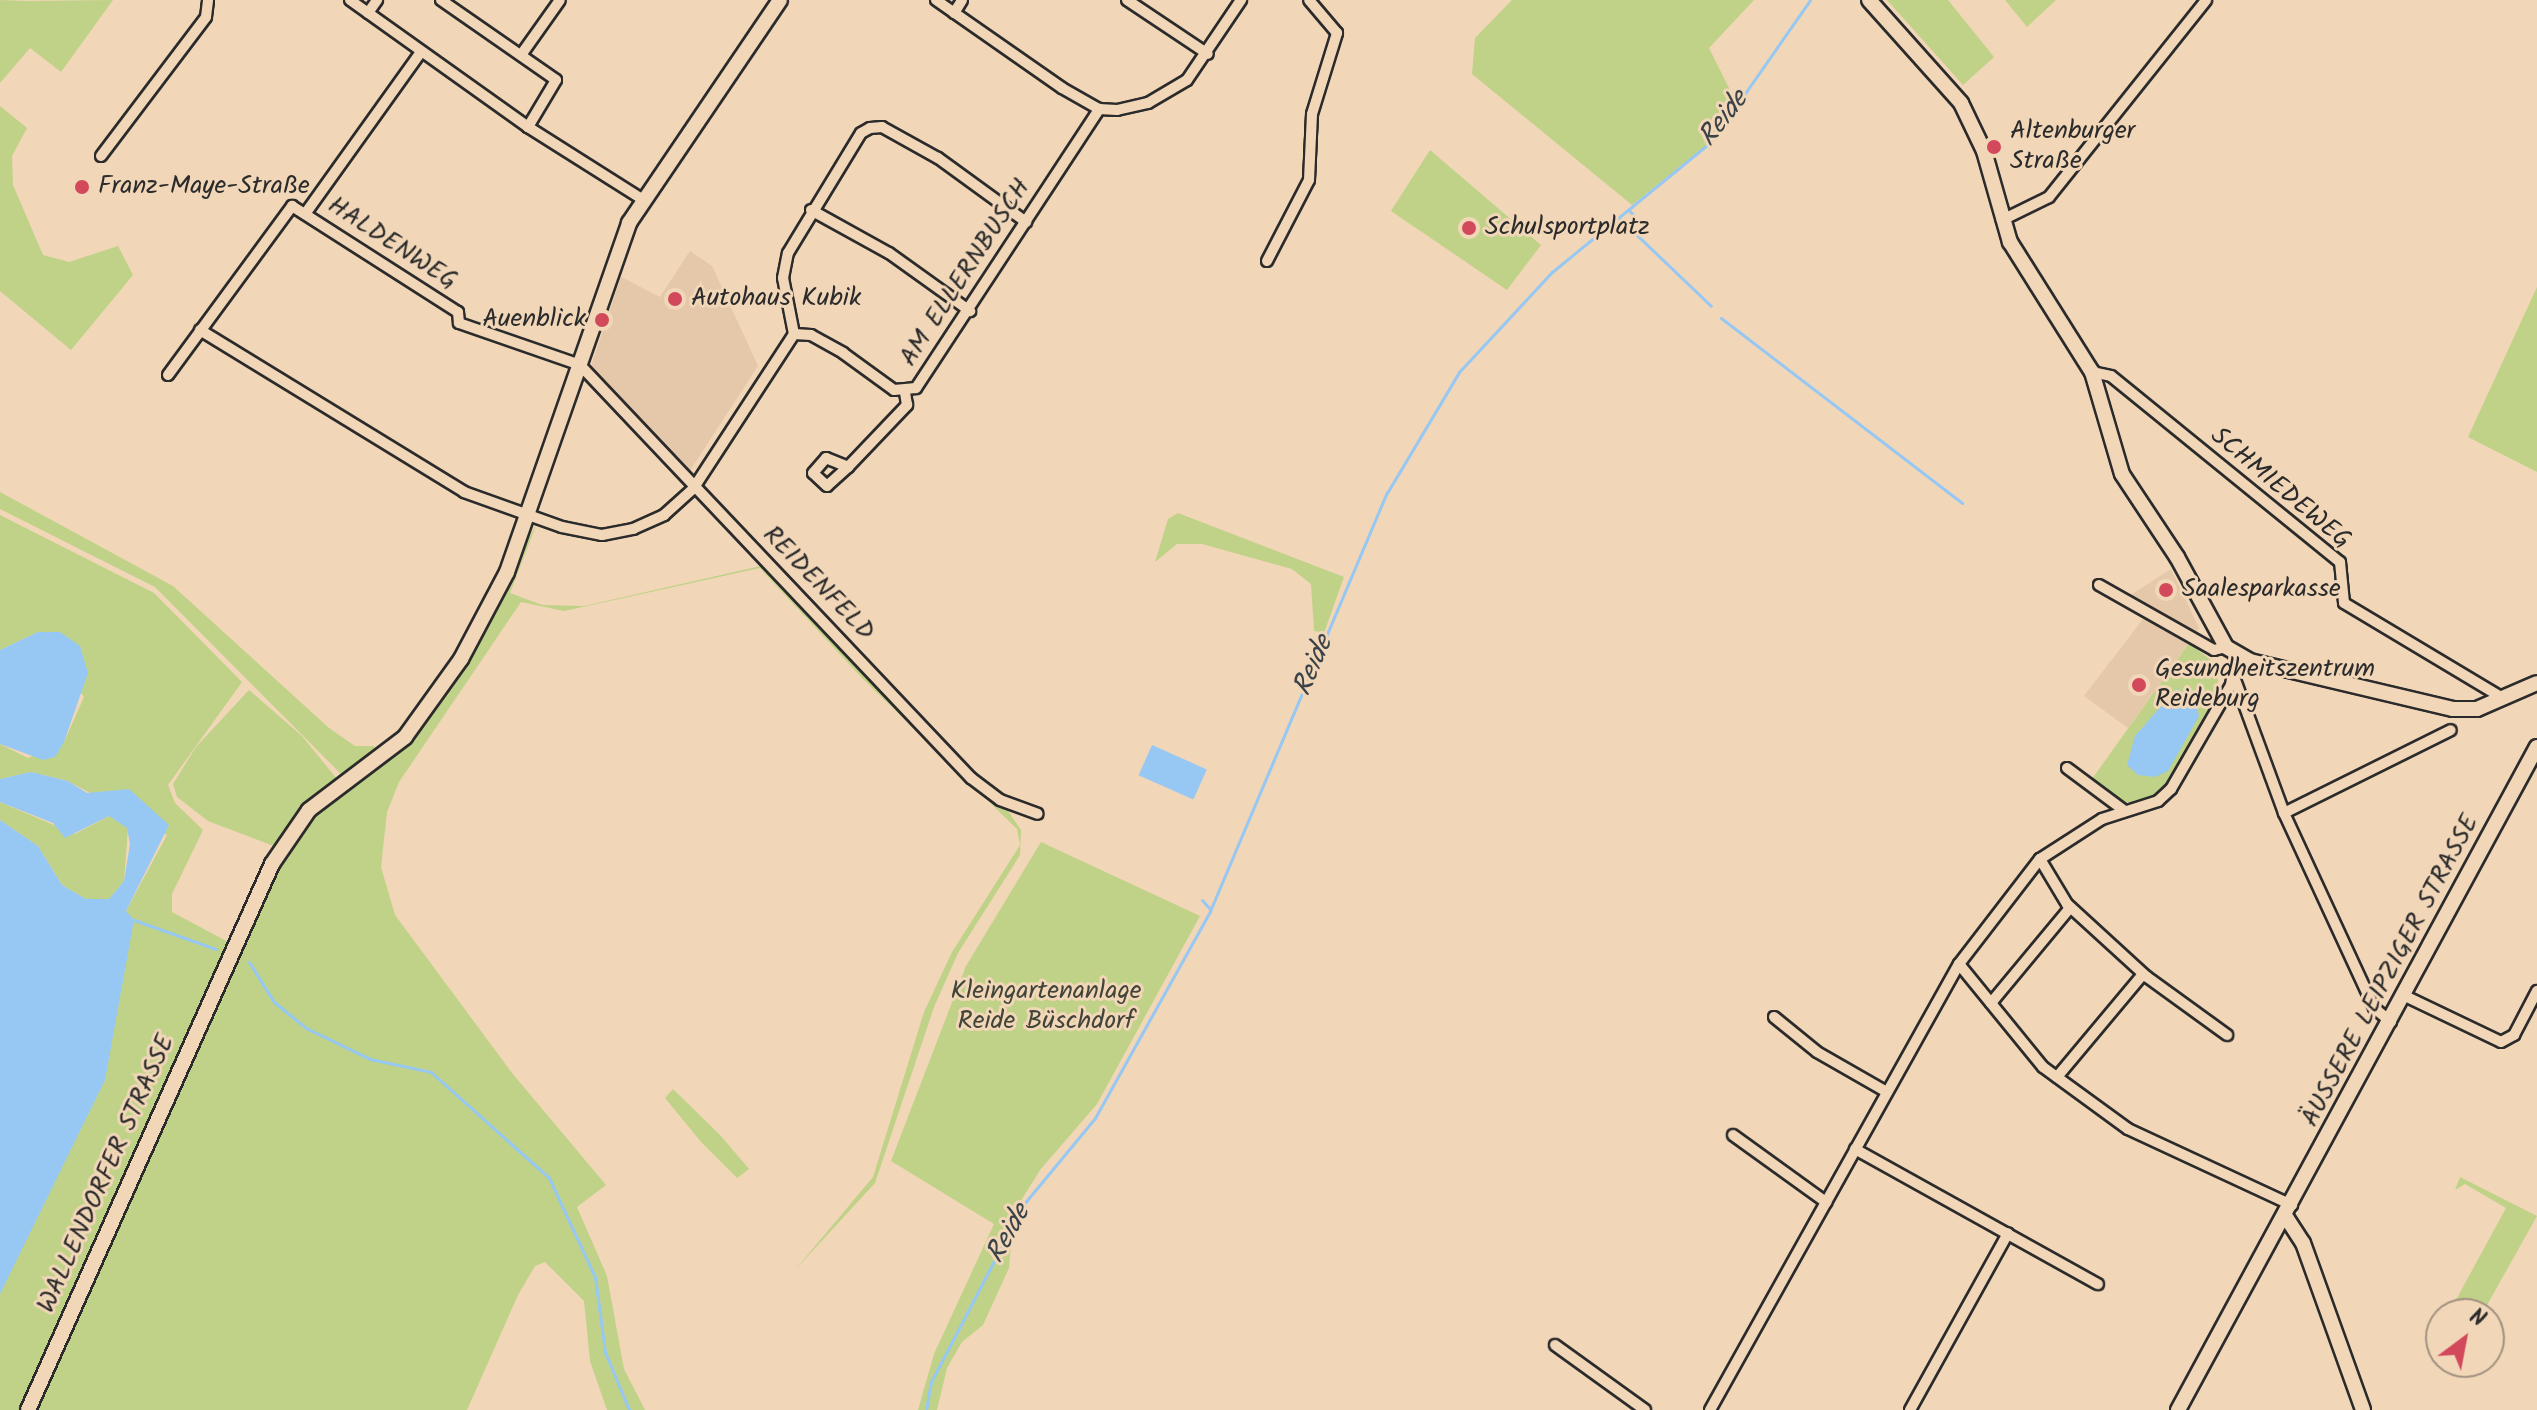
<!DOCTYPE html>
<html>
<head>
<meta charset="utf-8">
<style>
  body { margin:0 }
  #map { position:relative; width:2537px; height:1410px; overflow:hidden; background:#f1d6b8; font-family:Kalam,sans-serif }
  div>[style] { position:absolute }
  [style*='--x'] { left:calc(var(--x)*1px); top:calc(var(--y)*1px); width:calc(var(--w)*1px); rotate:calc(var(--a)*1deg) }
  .built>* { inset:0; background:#e5c7aa }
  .green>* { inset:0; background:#bfd287 }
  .water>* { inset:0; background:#96c8f3; transform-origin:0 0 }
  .stream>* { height:3px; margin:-1.5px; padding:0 1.5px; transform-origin:1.5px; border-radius:1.5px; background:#96c8f3 }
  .roads { filter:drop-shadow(2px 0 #2b2b2b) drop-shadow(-2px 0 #2b2b2b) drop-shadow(0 2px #2b2b2b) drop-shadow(0 -2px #2b2b2b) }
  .street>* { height:10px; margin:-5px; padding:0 5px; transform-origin:5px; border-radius:5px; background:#f1d6b8 }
  .secondary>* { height:14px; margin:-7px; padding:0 7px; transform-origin:7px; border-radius:7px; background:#f1d6b8 }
  .dots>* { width:22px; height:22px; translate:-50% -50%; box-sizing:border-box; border:4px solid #f1d6b8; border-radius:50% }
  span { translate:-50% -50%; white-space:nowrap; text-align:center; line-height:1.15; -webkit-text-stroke:6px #f1d6b8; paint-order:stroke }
  .poi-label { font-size:26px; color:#2b2b2b }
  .left { translate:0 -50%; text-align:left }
  .right { translate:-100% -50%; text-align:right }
  .street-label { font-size:26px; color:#2b2b2b }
  .park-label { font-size:26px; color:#414439 }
  .water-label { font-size:28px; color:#3b4349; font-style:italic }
  .north { position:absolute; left:2425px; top:1298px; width:80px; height:80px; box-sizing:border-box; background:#f1d6b8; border:2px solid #a29280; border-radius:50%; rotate:32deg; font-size:22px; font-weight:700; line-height:32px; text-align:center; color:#2b2b2b }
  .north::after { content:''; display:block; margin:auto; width:28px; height:36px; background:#d1495b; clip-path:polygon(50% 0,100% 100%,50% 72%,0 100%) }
</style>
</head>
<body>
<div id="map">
  <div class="built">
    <div style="clip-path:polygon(690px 251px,712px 266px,758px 366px,689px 472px,591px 366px,621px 277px,660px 297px)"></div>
    <div style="clip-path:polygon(2171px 569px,2199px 628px,2128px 728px,2084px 696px,2146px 615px,2150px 608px,2129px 596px)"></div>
  </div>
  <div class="green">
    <div style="clip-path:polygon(0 0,27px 1px,113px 0,61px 72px,30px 48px,0 83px)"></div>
    <div style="clip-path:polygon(1512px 0,1754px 0,1709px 48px,1736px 102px,1711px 142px,1632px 205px,1472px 74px,1475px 38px)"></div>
    <div style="clip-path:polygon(1887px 0,1948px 0,1994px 57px,1963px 85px)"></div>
    <div style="clip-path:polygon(2005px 0,2056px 0,2027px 27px)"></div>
    <div style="clip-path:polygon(0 106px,27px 128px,12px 156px,13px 185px,43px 255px,69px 262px,118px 246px,133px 275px,71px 350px,0 291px)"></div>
    <div style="clip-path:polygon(1430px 150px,1541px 245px,1507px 290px,1391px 211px)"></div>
    <div style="clip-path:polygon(2537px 287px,2537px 472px,2468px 437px)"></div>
    <div style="clip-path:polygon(0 492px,173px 586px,329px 728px,355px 746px,374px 746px,376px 755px,297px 816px,274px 846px,208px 821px,177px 797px,173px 784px,196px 747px,249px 690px,302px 736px,337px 779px,342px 775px,155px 587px,0 509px)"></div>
    <div style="clip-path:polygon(1178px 513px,1344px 577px,1324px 633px,1314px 631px,1311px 584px,1292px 569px,1202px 544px,1177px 544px,1155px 562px,1168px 519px)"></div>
    <div style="clip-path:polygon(0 515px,154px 593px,242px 682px,168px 785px,175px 803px,203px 830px,172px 894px,172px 912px,230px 943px,21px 1410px,0 1410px,0 1294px,45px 1196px,134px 920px,126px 911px,167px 835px,68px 781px,31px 772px,0 779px,0 744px,28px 758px,64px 742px,84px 697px,38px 632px,0 650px)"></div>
    <div style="clip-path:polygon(537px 523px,510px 593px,542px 605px,584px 606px,765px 565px,971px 784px,1006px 808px,1021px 830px,1020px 855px,958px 953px,934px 1007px,875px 1183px,795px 1270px,873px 1177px,924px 1012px,952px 952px,1020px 845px,1017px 829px,864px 680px,760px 568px,564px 611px,521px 602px,399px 782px,387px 812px,381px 867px,395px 915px,512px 1073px,606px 1185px,577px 1207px,607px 1276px,624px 1369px,645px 1410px,607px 1410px,590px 1361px,584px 1301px,545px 1262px,535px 1266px,518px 1295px,467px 1410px,36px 1410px,282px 859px,304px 825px,387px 761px,436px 707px)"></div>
    <div style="clip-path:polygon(2189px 643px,2217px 665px,2219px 691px,2174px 780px,2146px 802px,2126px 802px,2092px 779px)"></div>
    <div style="clip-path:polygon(0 802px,75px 834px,109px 816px,128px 828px,124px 881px,109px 899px,86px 899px,62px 885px,38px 846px,0 820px)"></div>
    <div style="clip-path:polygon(1041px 842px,1200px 916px,1097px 1104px,1040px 1170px,1004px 1228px,1012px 1233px,1009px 1268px,983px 1325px,962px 1342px,947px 1368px,937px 1410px,918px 1410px,934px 1354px,994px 1224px,891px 1161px,966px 966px)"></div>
    <div style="clip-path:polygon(673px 1089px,721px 1136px,749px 1169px,737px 1178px,702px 1143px,665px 1098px)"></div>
    <div style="clip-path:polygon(2460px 1177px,2537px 1216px,2482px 1314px,2451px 1309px,2506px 1208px,2465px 1184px,2455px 1190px)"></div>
  </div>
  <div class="water">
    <div style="clip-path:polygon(38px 632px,60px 632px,80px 646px,88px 673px,64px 742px,55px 757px,43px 760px,0 744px,0 650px)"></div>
    <div style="clip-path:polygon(2176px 689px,2194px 697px,2199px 716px,2168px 771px,2155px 777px,2138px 775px,2127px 765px,2135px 736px)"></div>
    <div style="left:1152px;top:745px;width:60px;height:33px;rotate:24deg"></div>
    <div style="clip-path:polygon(31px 772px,68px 781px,87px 793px,129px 789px,169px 825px,126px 911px,134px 920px,105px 1080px,0 1294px,0 820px,38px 846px,62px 885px,86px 899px,109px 899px,124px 881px,130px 844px,127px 828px,109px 816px,65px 838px,53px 823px,0 802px,0 779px)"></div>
  </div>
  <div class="stream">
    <div style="--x:1629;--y:210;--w:14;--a:51"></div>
    <div style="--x:1619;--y:218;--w:127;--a:43.7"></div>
    <div style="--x:1721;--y:318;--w:304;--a:37.5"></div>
    <div style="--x:1202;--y:900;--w:12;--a:48"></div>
    <div style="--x:134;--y:920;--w:87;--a:19.5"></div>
    <div style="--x:249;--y:962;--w:47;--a:58"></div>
    <div style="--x:274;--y:1002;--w:41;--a:39.1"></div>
    <div style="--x:306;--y:1028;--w:71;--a:25.8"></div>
    <div style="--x:370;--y:1059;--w:62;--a:12"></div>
    <div style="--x:431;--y:1072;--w:159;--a:41.9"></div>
    <div style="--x:549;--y:1178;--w:109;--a:65.1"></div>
    <div style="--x:595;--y:1277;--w:76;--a:82.4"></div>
    <div style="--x:605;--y:1352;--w:63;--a:67.5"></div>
    <div style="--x:926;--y:1410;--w:28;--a:-80"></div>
    <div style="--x:931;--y:1382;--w:199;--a:-62.5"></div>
    <div style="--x:1023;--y:1205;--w:113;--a:-50.4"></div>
    <div style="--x:1095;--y:1118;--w:237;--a:-60.9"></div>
    <div style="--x:1210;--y:911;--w:454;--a:-67.1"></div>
    <div style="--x:1387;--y:493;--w:141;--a:-59.2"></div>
    <div style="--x:1459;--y:372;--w:137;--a:-47.1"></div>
    <div style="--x:1552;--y:272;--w:205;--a:-39.3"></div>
    <div style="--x:1711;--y:142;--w:173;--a:-55.1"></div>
  </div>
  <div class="roads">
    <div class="street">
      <div style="--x:350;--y:0;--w:219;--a:35.5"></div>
      <div style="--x:528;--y:127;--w:135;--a:32.3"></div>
      <div style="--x:441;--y:0;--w:140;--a:34.8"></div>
      <div style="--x:556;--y:80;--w:55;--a:120.8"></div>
      <div style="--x:936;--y:0;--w:154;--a:34.9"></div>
      <div style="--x:1062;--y:88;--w:43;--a:29.6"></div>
      <div style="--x:1099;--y:109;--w:18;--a:3"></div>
      <div style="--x:1117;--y:110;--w:32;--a:-13"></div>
      <div style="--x:1148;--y:103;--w:45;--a:-30.5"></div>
      <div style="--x:1187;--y:80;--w:97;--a:-56"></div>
      <div style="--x:1127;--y:0;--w:97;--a:33.7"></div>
      <div style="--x:368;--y:13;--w:16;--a:-55"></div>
      <div style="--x:954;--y:13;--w:15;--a:-58"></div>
      <div style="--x:521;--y:55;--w:67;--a:-54.7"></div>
      <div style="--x:101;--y:156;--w:174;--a:-52.9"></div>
      <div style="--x:206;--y:17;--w:17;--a:-83"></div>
      <div style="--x:811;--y:210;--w:89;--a:28.9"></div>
      <div style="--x:889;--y:253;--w:100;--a:35.6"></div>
      <div style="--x:305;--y:214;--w:199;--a:-54.4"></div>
      <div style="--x:2002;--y:220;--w:52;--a:-26.1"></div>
      <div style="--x:2049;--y:197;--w:252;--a:-51.4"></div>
      <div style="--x:1267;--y:261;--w:91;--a:-62.6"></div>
      <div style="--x:1309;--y:180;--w:66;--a:-87.4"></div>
      <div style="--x:1312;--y:114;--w:85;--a:-72.8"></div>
      <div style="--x:1337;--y:33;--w:43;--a:-130.3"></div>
      <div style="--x:200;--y:330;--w:310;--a:31.5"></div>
      <div style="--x:464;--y:492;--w:104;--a:19.7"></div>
      <div style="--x:562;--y:527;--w:41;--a:11.3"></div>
      <div style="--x:602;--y:535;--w:32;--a:-11"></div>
      <div style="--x:633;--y:529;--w:34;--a:-24"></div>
      <div style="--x:664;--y:515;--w:39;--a:-42"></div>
      <div style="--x:693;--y:489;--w:185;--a:-56.9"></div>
      <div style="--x:794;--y:334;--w:17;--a:3"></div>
      <div style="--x:811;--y:335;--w:37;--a:29"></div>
      <div style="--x:843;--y:353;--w:63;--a:36"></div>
      <div style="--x:894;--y:390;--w:22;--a:-5"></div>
      <div style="--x:916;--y:388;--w:334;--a:-56.7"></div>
      <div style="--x:794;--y:334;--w:57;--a:-101.1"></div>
      <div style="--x:783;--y:278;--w:25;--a:-79"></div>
      <div style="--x:788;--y:253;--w:140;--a:-58.7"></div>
      <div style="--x:861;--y:133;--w:10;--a:-29"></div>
      <div style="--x:870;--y:128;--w:12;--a:-5"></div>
      <div style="--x:882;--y:127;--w:64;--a:29"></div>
      <div style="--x:938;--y:158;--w:109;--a:36"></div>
      <div style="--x:2092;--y:372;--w:19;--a:12"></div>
      <div style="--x:2111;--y:376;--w:295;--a:39.1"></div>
      <div style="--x:2340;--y:562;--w:41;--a:84.4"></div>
      <div style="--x:2344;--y:603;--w:183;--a:30.9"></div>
      <div style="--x:168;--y:375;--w:210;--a:-53.7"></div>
      <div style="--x:292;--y:206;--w:197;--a:32.6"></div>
      <div style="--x:458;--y:312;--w:11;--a:85"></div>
      <div style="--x:459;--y:323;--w:128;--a:19.1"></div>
      <div style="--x:580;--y:365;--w:569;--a:46.57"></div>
      <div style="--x:971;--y:778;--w:36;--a:37"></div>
      <div style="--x:1000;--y:800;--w:40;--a:20.2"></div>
      <div style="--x:848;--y:467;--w:28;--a:138"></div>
      <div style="--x:827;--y:486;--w:19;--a:-137"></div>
      <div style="--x:813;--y:473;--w:20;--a:-49"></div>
      <div style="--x:826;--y:458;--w:24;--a:22"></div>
      <div style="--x:848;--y:467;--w:86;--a:-46.4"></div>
      <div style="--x:907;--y:405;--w:13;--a:-99"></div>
      <div style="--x:2099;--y:585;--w:132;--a:29.5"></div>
      <div style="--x:2214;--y:650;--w:12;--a:-14"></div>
      <div style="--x:2234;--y:677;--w:145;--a:69.8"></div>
      <div style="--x:2284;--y:813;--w:215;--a:65.2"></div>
      <div style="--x:2374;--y:1008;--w:22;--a:39"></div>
      <div style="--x:2067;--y:768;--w:72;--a:36.6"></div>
      <div style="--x:2284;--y:813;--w:186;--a:-26.4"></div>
      <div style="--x:2040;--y:859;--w:52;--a:59"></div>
      <div style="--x:2067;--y:904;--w:108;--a:42.4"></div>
      <div style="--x:2147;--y:977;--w:99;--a:35.9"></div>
      <div style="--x:1959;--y:964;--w:133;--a:50.8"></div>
      <div style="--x:2043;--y:1067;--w:105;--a:36.1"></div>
      <div style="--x:2128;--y:1129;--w:181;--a:24.9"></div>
      <div style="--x:2405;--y:996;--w:106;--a:25.6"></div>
      <div style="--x:2501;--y:1042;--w:15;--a:-28"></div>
      <div style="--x:2514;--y:1035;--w:50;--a:-62.4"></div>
      <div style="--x:1991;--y:1003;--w:124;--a:-50.3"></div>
      <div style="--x:1774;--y:1017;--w:55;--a:39.1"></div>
      <div style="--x:1817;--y:1052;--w:78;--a:29.8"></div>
      <div style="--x:2057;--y:1077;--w:134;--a:-50.1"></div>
      <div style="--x:1733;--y:1135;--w:115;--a:35.8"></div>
      <div style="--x:1855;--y:1149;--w:278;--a:29.1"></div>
      <div style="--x:1555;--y:1345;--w:111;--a:35.8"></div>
      <div style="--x:1710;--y:1410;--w:511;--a:-60.83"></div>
      <div style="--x:1959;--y:964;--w:133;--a:-52.4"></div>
      <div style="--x:2040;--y:859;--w:74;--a:-32.8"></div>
      <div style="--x:2102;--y:819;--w:59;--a:-17.8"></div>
      <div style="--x:2158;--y:801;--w:18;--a:-43"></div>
      <div style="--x:2171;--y:789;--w:120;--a:-60"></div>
      <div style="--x:2231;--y:685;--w:30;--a:-81"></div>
      <div style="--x:1910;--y:1410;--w:202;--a:-61"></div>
    </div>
    <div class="secondary">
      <div style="--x:1869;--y:0;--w:138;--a:48.2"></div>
      <div style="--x:1961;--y:103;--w:53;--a:64.4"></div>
      <div style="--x:1984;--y:151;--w:95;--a:74.1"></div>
      <div style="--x:2010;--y:242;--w:154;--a:57.8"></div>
      <div style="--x:2092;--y:372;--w:106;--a:73.6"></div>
      <div style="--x:2122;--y:474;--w:100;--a:56.5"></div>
      <div style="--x:2177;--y:557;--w:102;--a:61.4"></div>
      <div style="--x:2226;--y:647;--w:28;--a:30"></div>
      <div style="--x:2250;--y:661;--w:209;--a:13.3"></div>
      <div style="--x:2453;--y:709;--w:24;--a:0"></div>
      <div style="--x:2477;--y:709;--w:65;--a:-23.4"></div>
      <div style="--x:2286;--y:1217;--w:31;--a:57"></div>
      <div style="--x:2303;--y:1243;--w:177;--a:70.2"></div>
      <div style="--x:28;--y:1410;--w:598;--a:-65.92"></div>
      <div style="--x:272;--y:864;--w:65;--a:-55.6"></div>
      <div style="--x:309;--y:810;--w:121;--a:-37.2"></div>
      <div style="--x:405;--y:737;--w:96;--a:-54.3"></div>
      <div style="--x:461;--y:659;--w:98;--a:-62.1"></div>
      <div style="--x:507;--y:572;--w:370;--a:-70.7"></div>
      <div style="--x:629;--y:223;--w:269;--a:-55.9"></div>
      <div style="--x:2178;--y:1410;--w:754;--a:-61.57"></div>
    </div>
  </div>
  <div class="dots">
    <div style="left:1994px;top:147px;background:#d1495b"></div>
    <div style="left:82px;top:187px;background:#d1495b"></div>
    <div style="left:1469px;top:228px;background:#d1495b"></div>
    <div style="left:675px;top:299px;background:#d1495b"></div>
    <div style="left:602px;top:320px;background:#d1495b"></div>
    <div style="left:2166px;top:590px;background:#d1495b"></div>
    <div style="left:2139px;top:685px;background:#d1495b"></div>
  </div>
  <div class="poi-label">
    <span class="left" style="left:2010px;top:147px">Altenburger<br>Straße</span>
    <span class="left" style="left:98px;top:187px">Franz-Maye-Straße</span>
    <span class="left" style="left:1485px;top:228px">Schulsportplatz</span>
    <span class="left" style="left:691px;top:299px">Autohaus Kubik</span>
    <span class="right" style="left:586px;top:320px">Auenblick</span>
    <span class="left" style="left:2182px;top:590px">Saalesparkasse</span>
    <span class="left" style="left:2155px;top:685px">Gesundheitszentrum<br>Reideburg</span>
  </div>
  <div class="street-label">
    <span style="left:392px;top:244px;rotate:33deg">HALDENWEG</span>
    <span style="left:966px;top:273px;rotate:-57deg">AM ELLERNBUSCH</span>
    <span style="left:2280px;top:489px;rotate:40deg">SCHMIEDEWEG</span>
    <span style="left:818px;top:584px;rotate:46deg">REIDENFELD</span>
    <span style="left:2391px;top:971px;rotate:-62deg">ÄUSSERE LEIPZIGER STRASSE</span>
    <span style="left:107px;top:1174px;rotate:-66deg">WALLENDORFER STRASSE</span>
  </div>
  <div class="park-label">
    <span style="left:1046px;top:1007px">Kleingartenanlage<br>Reide Büschdorf</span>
  </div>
  <div class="water-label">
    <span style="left:1724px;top:119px;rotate:-52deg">Reide</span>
    <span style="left:1314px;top:666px;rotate:-67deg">Reide</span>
    <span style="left:1009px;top:1234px;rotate:-61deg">Reide</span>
  </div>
  <div class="north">N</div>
</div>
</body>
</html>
